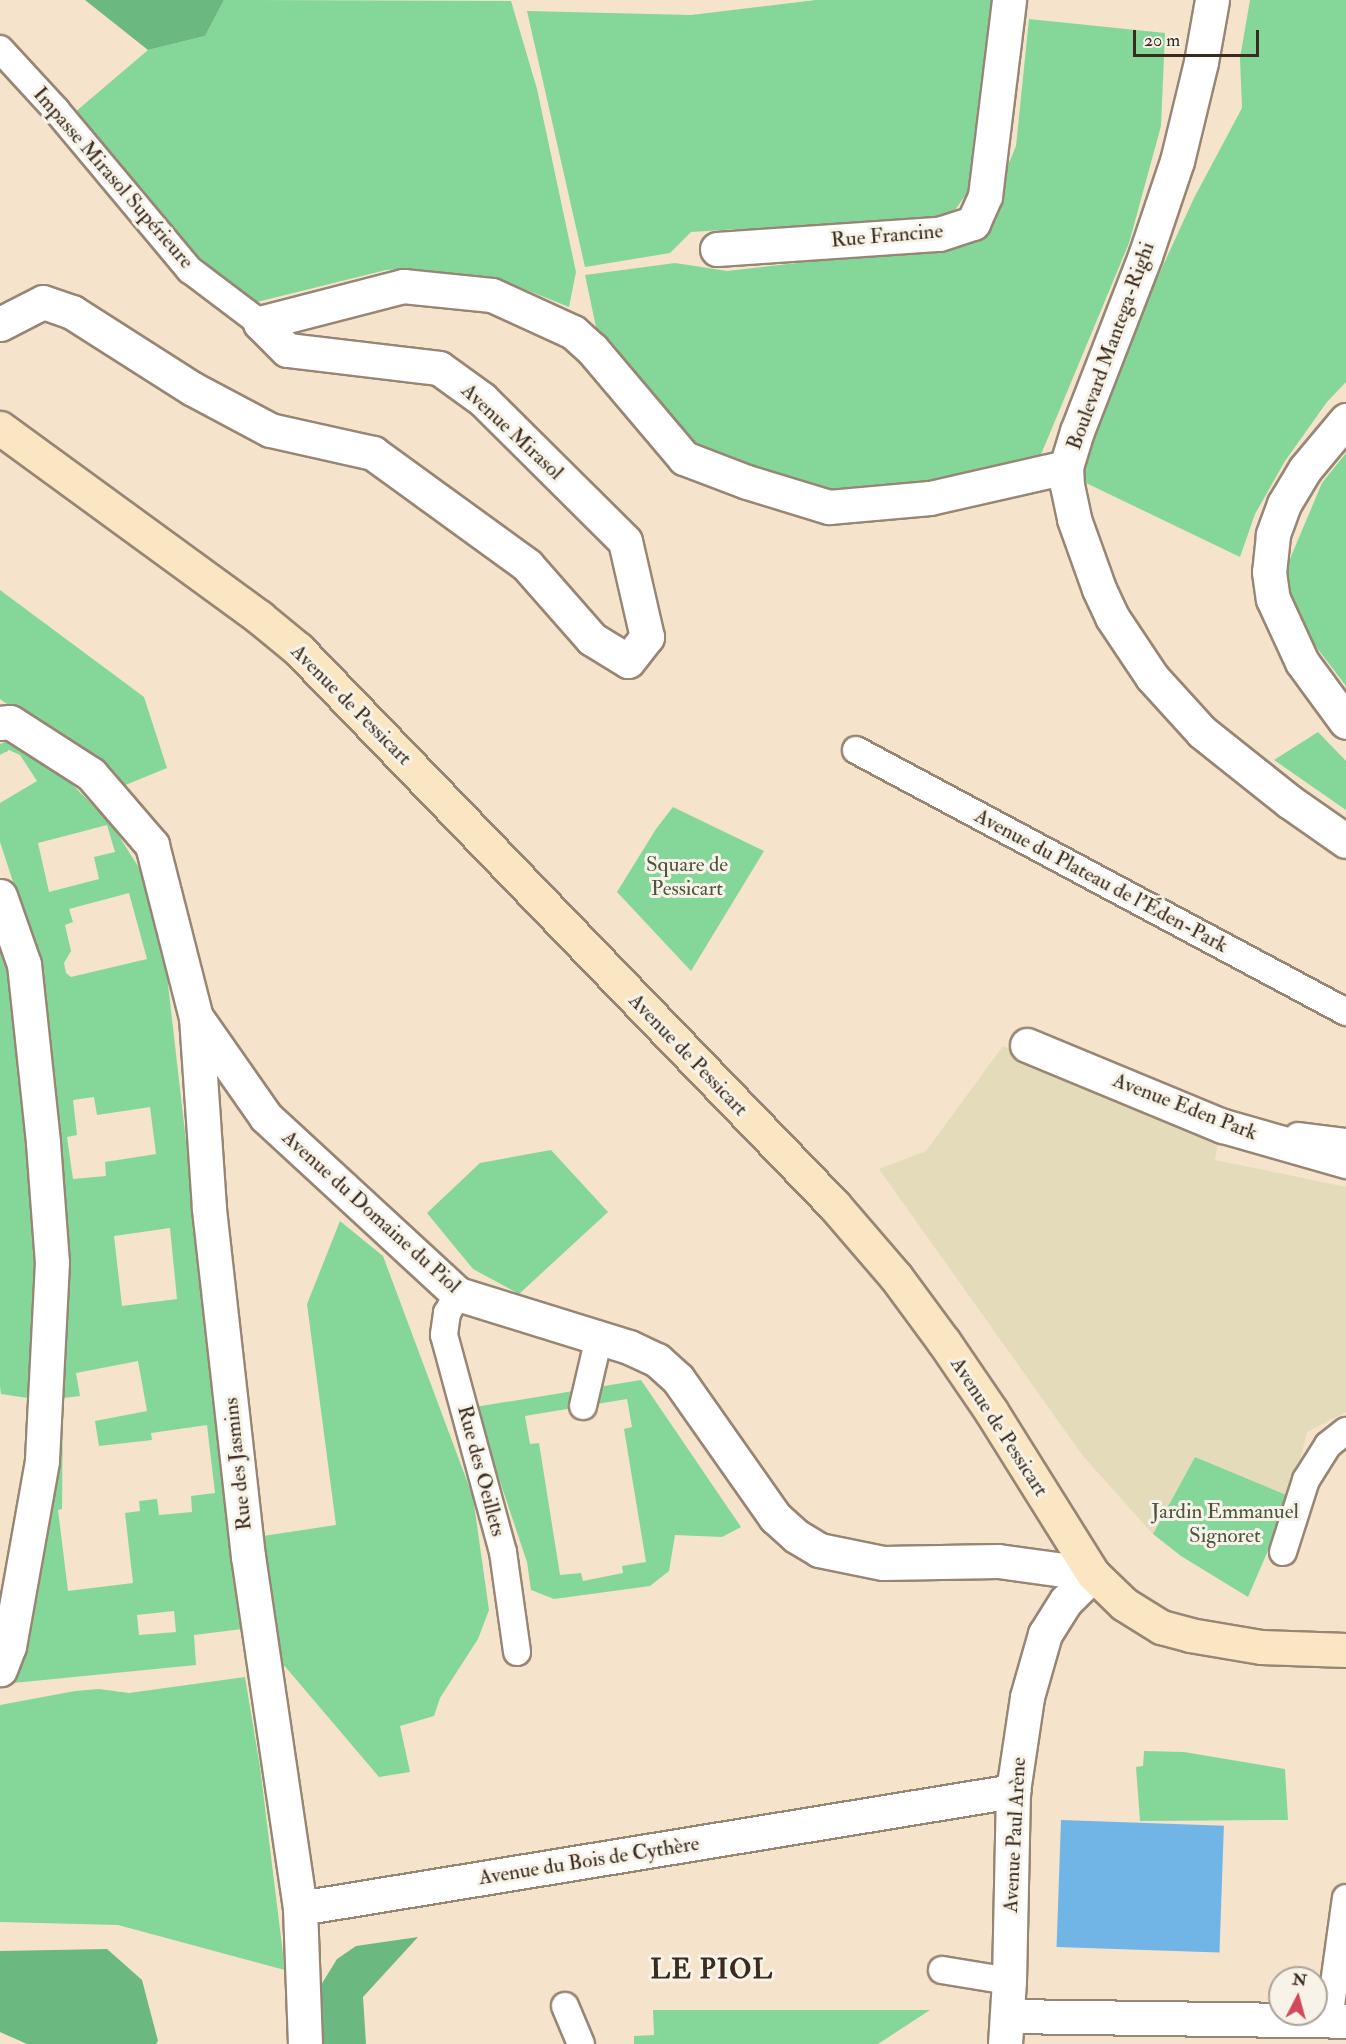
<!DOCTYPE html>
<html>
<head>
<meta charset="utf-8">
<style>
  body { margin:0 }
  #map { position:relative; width:1346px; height:2044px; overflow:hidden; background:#f5e3cc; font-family:"IM FELL Double Pica",serif }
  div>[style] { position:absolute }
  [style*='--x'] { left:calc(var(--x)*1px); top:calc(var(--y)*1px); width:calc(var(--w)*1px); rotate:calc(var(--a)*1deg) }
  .built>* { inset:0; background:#e3dbba }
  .green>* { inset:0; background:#84d799 }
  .forest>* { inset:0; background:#6bb881 }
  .water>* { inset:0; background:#70b5e6; transform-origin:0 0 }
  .roads { filter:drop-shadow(2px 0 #988675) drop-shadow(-2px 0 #988675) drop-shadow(0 2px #988675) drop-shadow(0 -2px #988675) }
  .lane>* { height:26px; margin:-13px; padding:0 13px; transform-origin:13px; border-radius:13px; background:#fff }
  .street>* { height:33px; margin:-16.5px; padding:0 16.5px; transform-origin:16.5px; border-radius:16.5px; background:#fff }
  .secondary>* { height:33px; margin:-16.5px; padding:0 16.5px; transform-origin:16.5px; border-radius:16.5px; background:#fbe6c3 }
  span { translate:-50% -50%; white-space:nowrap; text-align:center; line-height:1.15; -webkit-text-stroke:6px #f7f3e8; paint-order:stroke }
  .street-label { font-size:21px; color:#3b2a1e }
  .park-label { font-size:21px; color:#4d553d }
  .district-label { font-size:27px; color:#3b2a1e; font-weight:700; letter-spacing:1.5px }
  .north { position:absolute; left:1268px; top:1966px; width:60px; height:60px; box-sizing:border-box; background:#f7f3e8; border:2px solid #aca397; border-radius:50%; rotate:6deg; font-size:16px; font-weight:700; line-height:24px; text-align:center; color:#3b2a1e }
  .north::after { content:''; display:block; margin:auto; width:21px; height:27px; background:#d1495b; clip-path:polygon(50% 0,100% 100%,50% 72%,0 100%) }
  .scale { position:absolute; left:1133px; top:30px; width:126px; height:27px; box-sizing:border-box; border:3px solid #3b2a1e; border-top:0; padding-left:8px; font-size:18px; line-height:21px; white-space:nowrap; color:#3b2a1e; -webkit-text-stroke:4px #f7f3e8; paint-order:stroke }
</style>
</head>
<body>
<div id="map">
  <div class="built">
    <div style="clip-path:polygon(1003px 1046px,1218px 1140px,1215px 1160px,1346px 1187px,1346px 1412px,1307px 1432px,1291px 1497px,1195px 1457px,1153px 1534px,1083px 1456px,879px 1169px,926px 1151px)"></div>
  </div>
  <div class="green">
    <div style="clip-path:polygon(224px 0,511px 1px,537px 89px,576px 272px,569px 307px,497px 278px,405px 269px,386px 270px,249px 304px,227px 289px,74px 113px,148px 50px,205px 36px)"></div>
    <div style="clip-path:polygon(816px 0,997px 0,968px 192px,949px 218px,744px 237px,738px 229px,691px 232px,670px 253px,585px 267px,527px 11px,691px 15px)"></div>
    <div style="clip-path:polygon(1250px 0,1346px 0,1346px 382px,1327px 402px,1285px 461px,1255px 514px,1240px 557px,1084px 482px,1084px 448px,1127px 344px,1194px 198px,1242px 108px,1240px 58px)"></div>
    <div style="clip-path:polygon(1029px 19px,1165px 33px,1161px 126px,1129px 243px,1040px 457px,848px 497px,798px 490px,683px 442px,599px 341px,585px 275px,675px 263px,727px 271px,961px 244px,982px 228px,1016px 146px)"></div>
    <div style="clip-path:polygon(1346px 453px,1346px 686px,1304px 631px,1284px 573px,1322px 483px)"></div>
    <div style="clip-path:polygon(0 590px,144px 697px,167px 768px,123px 786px,0 699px)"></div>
    <div style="clip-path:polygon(1318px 732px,1346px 761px,1346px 810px,1274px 760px)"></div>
    <div style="clip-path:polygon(evenodd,5px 742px,13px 743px,69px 781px,112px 825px,146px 879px,165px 958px,242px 1629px,194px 1635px,196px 1665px,3px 1684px,64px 1339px,66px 1227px,43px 973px,0 842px,0 803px,37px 781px,20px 755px,9px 750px,0 755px,0 744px,5px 742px,107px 825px,115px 852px,94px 857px,99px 879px,49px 892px,38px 843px,107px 825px,5px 742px,129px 893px,147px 959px,71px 977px,66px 973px,64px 963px,71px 951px,65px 925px,73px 922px,69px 909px,129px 893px,5px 742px,94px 1097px,97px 1115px,150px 1107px,156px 1154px,105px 1162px,106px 1176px,73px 1179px,67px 1137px,77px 1135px,73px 1100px,94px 1097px,5px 742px,170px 1228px,177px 1299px,122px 1306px,114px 1236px,170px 1228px,5px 742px,138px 1361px,147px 1411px,95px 1421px,99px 1446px,152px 1440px,151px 1433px,207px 1425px,215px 1493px,191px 1496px,192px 1512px,159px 1515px,157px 1499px,139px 1501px,140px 1511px,125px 1513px,133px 1583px,68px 1591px,58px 1510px,62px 1509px,63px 1398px,80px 1396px,76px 1373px,138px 1361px,5px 742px,174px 1611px,176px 1632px,139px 1635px,137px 1615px,174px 1611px)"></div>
    <div style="clip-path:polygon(673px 807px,764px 851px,691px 971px,617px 892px,656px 829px)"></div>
    <div style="clip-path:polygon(0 932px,6px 948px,38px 1226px,34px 1399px,1px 1394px,0 1386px)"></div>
    <div style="clip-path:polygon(551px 1150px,608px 1212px,519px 1294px,473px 1269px,427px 1213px,480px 1163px)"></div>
    <div style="clip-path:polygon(340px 1221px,383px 1256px,473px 1497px,489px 1610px,478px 1639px,440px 1698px,434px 1716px,400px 1726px,410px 1772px,379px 1777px,277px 1657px,263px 1536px,336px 1525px,307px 1304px)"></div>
    <div style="clip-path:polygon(evenodd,641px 1380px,741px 1527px,722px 1537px,675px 1535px,669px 1571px,650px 1586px,554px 1599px,531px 1590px,527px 1562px,475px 1407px,641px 1380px,627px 1399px,632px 1427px,624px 1429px,646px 1562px,622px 1566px,623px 1573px,583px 1581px,581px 1573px,560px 1575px,539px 1443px,530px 1444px,525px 1416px,627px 1399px)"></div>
    <div style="clip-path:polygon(1195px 1457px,1291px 1497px,1248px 1597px,1181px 1556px,1153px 1534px)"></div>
    <div style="clip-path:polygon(245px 1677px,260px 1767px,285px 1970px,118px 1925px,0 1922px,0 1705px,75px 1691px,99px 1689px,129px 1693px)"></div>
    <div style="clip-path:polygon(1144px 1751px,1184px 1752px,1285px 1769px,1288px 1820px,1140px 1821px,1136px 1767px,1143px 1766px)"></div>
    <div style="clip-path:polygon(653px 2010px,930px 2010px,878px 2044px,634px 2044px,634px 2036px,654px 2035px)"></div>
  </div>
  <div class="forest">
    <div style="clip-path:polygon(85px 0,224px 0,205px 36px,148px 50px)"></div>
    <div style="clip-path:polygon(418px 1937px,363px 1997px,366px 2044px,321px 2044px,321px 1985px,337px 1959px,356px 1946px)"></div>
    <div style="clip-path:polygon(107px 1949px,142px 1980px,158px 2041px,156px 2044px,27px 2044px,0 2032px,0 1951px)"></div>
  </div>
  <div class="water">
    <div style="left:1061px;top:1820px;width:163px;height:127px;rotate:2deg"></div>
  </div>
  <div class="roads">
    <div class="lane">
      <div style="--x:0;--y:49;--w:83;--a:47.4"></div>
      <div style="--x:56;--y:110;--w:209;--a:50.1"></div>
      <div style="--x:190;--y:270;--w:88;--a:37.1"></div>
      <div style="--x:856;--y:750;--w:556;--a:28.13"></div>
      <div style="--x:1298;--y:1136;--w:48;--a:7.1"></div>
      <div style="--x:458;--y:1294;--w:22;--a:120"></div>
      <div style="--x:447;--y:1313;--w:22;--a:98"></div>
      <div style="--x:444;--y:1335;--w:225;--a:74.8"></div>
      <div style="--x:503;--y:1552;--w:101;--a:82"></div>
      <div style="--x:583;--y:1406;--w:71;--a:-76.9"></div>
      <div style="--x:1283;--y:1552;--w:76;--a:-72.3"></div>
      <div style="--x:1306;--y:1480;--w:41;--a:-57.8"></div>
      <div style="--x:1328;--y:1445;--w:23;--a:-38"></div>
      <div style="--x:942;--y:1970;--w:68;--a:9.3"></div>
      <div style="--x:565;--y:2006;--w:41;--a:67.2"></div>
      <div style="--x:1329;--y:2020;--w:123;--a:-82.1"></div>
    </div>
    <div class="street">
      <div style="--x:1212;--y:0;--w:63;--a:100.1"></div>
      <div style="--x:1201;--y:62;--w:102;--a:103.6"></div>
      <div style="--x:1177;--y:161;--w:100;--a:108.6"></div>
      <div style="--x:1145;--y:256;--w:188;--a:111.2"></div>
      <div style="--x:1077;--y:431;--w:38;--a:107"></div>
      <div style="--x:1066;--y:467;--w:18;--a:87"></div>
      <div style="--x:1067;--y:485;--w:35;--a:78"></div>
      <div style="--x:1074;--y:519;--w:74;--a:70.3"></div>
      <div style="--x:1099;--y:589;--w:31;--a:65"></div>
      <div style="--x:1112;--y:617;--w:72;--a:56.3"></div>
      <div style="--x:1152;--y:677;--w:74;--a:47.7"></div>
      <div style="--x:1202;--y:732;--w:112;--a:38.5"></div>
      <div style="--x:1290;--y:802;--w:68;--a:34.9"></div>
      <div style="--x:717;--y:249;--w:223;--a:-3.9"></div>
      <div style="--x:939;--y:234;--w:36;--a:-18"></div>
      <div style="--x:973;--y:223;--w:30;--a:-66"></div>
      <div style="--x:985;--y:196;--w:197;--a:-83"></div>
      <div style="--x:0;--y:324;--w:48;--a:-27.1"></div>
      <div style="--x:43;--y:302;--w:31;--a:19"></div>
      <div style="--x:72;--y:312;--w:143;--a:32.5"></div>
      <div style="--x:193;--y:389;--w:87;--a:28"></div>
      <div style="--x:270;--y:430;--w:106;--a:12.6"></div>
      <div style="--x:373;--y:453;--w:190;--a:36"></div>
      <div style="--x:527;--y:565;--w:98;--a:48.7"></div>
      <div style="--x:592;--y:639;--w:42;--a:31.4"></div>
      <div style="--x:628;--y:661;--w:31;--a:-52"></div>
      <div style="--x:647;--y:637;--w:98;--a:-102.9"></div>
      <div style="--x:625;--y:541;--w:202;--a:-135.2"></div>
      <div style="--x:482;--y:399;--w:53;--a:-144.2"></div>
      <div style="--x:439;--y:368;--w:153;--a:-173.2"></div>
      <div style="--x:287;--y:350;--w:38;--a:-135"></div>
      <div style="--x:260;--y:323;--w:148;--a:-14.5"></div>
      <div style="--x:403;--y:286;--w:89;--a:5.8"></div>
      <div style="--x:492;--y:295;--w:89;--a:24.6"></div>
      <div style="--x:573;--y:332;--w:25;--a:42"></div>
      <div style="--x:592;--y:349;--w:143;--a:49.8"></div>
      <div style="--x:684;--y:458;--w:67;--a:20.9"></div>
      <div style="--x:747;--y:482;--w:86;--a:17"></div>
      <div style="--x:829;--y:507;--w:101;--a:-5.1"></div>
      <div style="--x:930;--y:498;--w:139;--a:-12.8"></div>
      <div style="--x:1346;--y:420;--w:64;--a:129.9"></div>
      <div style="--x:1305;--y:469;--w:41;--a:121"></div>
      <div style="--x:1284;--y:504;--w:33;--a:110"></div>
      <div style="--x:1273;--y:535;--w:37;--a:96"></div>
      <div style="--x:1269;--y:572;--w:27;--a:82"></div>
      <div style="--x:1273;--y:599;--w:69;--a:65.3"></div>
      <div style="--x:1302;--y:662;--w:74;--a:53.7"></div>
      <div style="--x:0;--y:723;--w:10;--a:-6"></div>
      <div style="--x:10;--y:722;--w:96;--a:32.7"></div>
      <div style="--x:91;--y:774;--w:94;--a:49.3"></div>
      <div style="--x:152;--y:845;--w:178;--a:75.7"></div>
      <div style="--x:196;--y:1017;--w:122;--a:55"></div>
      <div style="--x:266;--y:1117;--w:261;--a:42.7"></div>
      <div style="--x:458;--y:1294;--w:179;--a:17.2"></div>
      <div style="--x:629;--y:1347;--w:31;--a:25"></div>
      <div style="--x:657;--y:1360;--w:28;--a:42"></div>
      <div style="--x:678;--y:1379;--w:169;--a:54.9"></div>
      <div style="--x:775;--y:1517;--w:28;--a:42"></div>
      <div style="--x:796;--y:1536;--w:27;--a:31"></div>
      <div style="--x:819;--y:1550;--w:65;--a:11.5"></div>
      <div style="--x:883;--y:1563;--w:115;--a:-1"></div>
      <div style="--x:998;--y:1561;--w:96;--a:7.8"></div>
      <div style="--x:0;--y:896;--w:72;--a:70.6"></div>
      <div style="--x:24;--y:964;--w:180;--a:83.9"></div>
      <div style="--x:43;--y:1143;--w:119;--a:85.7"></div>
      <div style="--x:52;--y:1262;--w:199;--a:92.9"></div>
      <div style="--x:42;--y:1461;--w:188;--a:100.1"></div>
      <div style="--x:9;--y:1646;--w:25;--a:111"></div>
      <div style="--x:196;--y:1017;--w:192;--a:86.1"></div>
      <div style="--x:209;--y:1209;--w:349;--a:83.6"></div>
      <div style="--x:248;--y:1556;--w:356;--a:81.6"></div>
      <div style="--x:1027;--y:1045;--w:212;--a:22.5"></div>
      <div style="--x:1223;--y:1126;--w:128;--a:15.9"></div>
      <div style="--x:1007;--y:2016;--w:339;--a:0.8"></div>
      <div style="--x:305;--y:2044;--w:136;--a:-92.1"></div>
      <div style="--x:300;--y:1908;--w:723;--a:-9.32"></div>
      <div style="--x:1005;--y:2044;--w:63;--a:-86.4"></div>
      <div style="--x:1009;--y:1981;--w:190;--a:-88.8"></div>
      <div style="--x:1013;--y:1791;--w:95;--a:-81.5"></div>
      <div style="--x:1027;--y:1697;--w:66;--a:-74.1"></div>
      <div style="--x:1045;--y:1634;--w:39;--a:-58"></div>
      <div style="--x:1066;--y:1601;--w:38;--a:-45"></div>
    </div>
    <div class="secondary">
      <div style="--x:0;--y:428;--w:321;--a:36.1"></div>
      <div style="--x:259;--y:617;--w:50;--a:39.4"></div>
      <div style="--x:298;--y:649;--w:772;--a:46.05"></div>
      <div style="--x:834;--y:1205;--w:95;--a:49.3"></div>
      <div style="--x:896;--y:1277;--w:81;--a:53.6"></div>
      <div style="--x:944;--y:1342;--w:83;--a:55.7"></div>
      <div style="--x:991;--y:1411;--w:192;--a:58"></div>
      <div style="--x:1093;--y:1574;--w:43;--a:44.1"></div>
      <div style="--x:1124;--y:1604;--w:44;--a:31.9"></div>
      <div style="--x:1161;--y:1627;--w:30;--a:15"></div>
      <div style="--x:1190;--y:1635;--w:72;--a:9.6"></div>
      <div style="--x:1261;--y:1647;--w:85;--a:2"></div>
    </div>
  </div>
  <div class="street-label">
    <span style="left:113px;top:178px;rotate:49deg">Impasse Mirasol Supérieure</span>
    <span style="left:887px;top:236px;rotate:-5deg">Rue Francine</span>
    <span style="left:1111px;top:346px;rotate:-70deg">Boulevard Mantega-Righi</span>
    <span style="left:512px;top:432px;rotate:43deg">Avenue Mirasol</span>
    <span style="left:351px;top:705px;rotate:45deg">Avenue de Pessicart</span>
    <span style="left:1101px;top:881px;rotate:28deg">Avenue du Plateau de l'Éden-Park</span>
    <span style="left:688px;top:1055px;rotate:46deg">Avenue de Pessicart</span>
    <span style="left:1185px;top:1107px;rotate:21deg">Avenue Eden Park</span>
    <span style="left:371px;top:1212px;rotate:42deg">Avenue du Domaine du Piol</span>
    <span style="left:999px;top:1427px;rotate:57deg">Avenue de Pessicart</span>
    <span style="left:238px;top:1464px;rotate:-96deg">Rue des Jasmins</span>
    <span style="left:481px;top:1471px;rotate:75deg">Rue des Oeillets</span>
    <span style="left:1015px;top:1835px;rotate:-87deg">Avenue Paul Arène</span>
    <span style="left:589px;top:1861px;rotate:-9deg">Avenue du Bois de Cythère</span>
  </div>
  <div class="park-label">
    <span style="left:687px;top:877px">Square de<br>Pessicart</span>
    <span style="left:1225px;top:1524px">Jardin Emmanuel<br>Signoret</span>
  </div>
  <div class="district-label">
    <span style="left:712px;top:1970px">LE PIOL</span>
  </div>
  <div class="north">N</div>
  <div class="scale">20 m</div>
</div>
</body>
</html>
